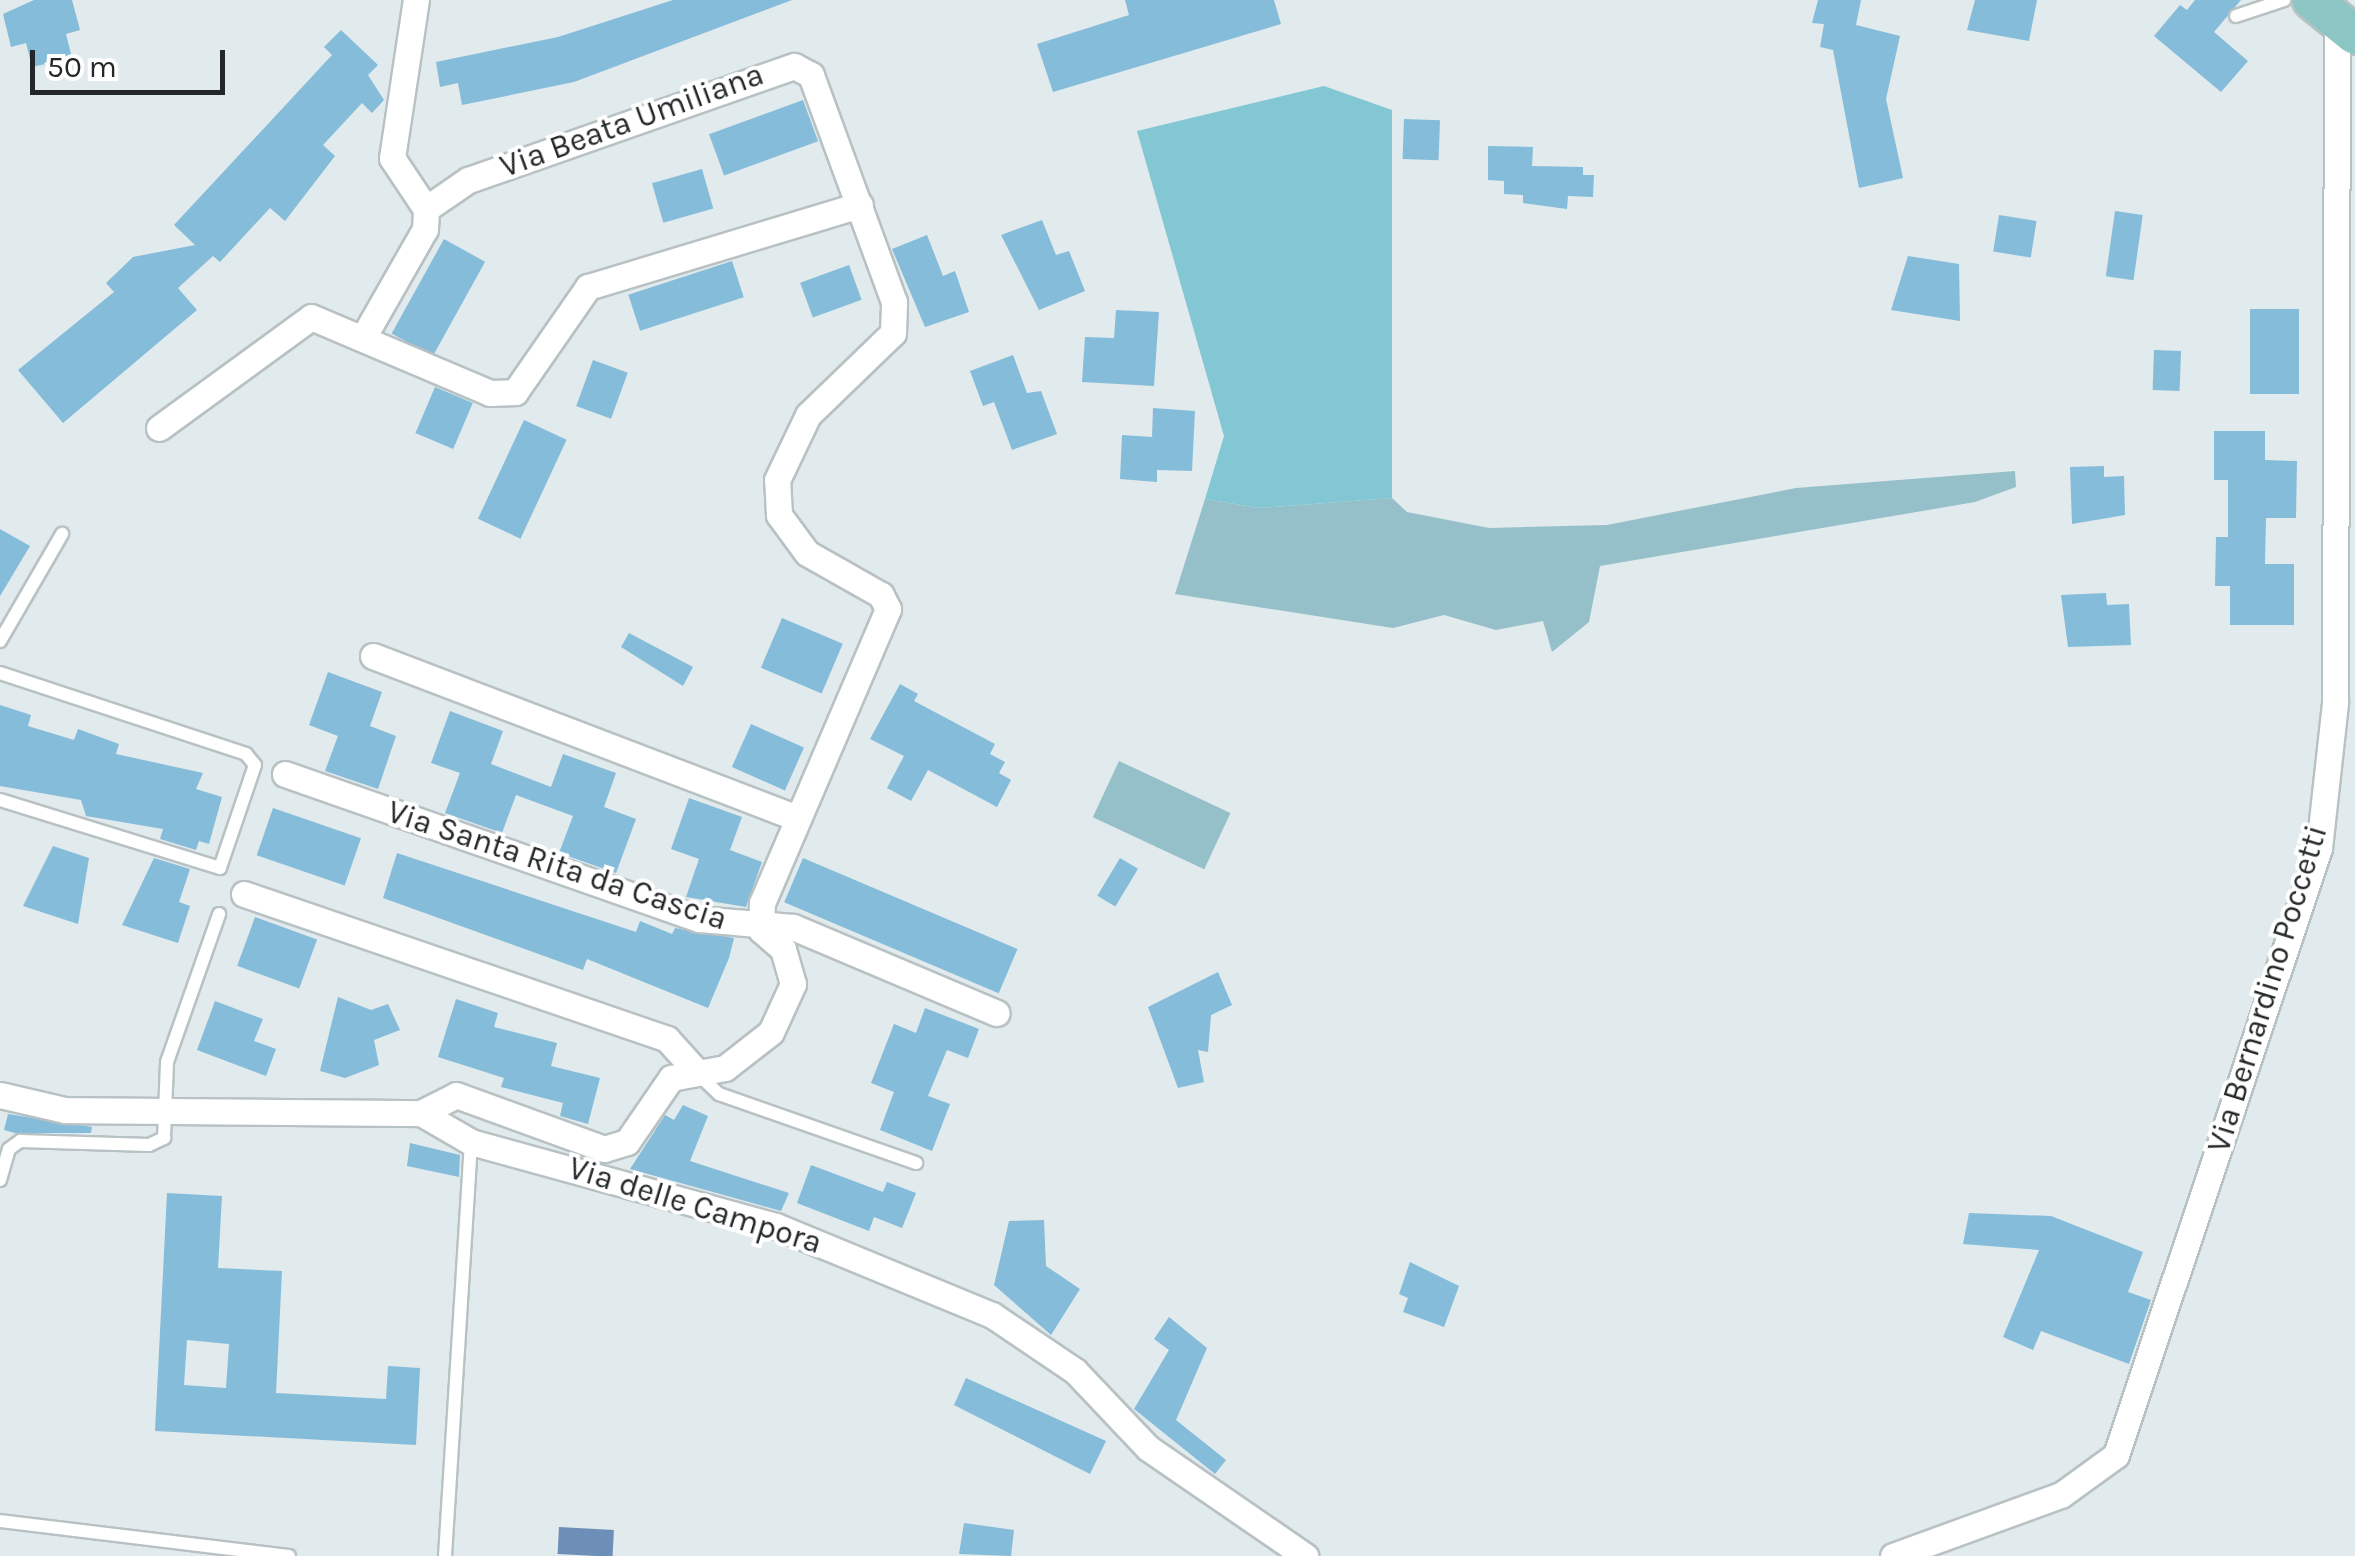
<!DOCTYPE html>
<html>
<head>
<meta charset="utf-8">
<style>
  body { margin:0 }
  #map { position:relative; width:2355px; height:1556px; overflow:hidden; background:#e1eaec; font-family:Karla,sans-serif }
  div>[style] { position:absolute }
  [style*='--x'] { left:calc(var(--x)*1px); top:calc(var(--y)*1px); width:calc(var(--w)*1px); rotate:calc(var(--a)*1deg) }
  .green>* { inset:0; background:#96c0c9; transform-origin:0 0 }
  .forest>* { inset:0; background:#83c7d5 }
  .water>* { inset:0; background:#6d8fb7; transform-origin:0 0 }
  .building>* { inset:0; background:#85bcda; transform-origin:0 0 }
  .roads { filter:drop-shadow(2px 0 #b8c1c3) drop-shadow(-2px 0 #b8c1c3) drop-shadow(0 2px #b8c1c3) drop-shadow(0 -2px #b8c1c3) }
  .lane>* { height:12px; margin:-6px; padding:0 6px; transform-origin:6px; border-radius:6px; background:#fff }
  .street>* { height:25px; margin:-12.5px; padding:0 12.5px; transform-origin:12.5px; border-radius:12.5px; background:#fff }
  .primary>* { height:38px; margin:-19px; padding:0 19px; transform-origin:19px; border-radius:19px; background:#8bc6c4 }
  span { translate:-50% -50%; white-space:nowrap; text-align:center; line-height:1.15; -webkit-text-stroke:8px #fff; paint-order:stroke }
  .street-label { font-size:32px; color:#242728 }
  .scale { position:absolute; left:30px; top:50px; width:195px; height:45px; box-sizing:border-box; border:5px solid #242728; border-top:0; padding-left:12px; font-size:30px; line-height:35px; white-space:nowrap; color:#242728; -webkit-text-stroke:8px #fff; paint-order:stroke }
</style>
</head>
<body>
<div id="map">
  <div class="green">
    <div style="clip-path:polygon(2015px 471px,2016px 487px,1975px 502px,1600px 566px,1589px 622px,1552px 652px,1543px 621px,1496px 630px,1444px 615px,1393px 628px,1175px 594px,1205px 499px,1259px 508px,1392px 498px,1407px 512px,1489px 528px,1607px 525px,1796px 488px)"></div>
    <div style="left:1119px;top:761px;width:123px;height:62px;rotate:25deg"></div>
  </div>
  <div class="forest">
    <div style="clip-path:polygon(1324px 86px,1392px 110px,1392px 498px,1259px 508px,1205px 499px,1224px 436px,1137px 131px)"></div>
  </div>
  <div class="water">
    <div style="left:559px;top:1527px;width:55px;height:27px;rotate:3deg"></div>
  </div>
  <div class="building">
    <div style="clip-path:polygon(34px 0,72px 0,80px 30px,66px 34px,72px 58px,32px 67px,26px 43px,11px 47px,3px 14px)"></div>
    <div style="clip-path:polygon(673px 0,792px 0,574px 82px,462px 105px,458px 83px,440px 87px,436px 62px,558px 37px)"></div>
    <div style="clip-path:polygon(1125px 0,1274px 0,1281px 24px,1053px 92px,1037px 44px,1129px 15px)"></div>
    <div style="clip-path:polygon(1818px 0,1861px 0,1856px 25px,1900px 36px,1886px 99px,1903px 178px,1859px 188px,1833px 50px,1820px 47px,1824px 24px,1812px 23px)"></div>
    <div style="clip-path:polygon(1975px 0,2037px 0,2029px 41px,1967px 30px)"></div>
    <div style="clip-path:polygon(2195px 0,2241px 0,2214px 32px,2248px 61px,2221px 92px,2154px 36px,2180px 5px,2187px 10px)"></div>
    <div style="clip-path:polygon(341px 30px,378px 65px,368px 75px,384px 100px,372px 113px,362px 103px,323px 145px,335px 156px,285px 221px,270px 208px,220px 262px,213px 256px,178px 288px,197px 310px,63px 423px,18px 370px,114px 292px,106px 283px,133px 257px,195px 245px,174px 225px,332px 55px,324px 47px)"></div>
    <div style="left:803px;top:100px;width:44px;height:100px;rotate:70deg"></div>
    <div style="left:1404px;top:119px;width:36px;height:40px;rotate:2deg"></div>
    <div style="clip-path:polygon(1488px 146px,1533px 147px,1532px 166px,1583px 167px,1583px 175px,1594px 175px,1593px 197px,1568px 196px,1567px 209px,1523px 203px,1523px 195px,1504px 194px,1504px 181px,1488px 180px)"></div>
    <div style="left:702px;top:169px;width:41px;height:52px;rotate:74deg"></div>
    <div style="left:2115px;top:211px;width:28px;height:66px;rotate:8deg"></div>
    <div style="left:1999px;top:215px;width:38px;height:37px;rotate:9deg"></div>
    <div style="clip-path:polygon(1042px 220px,1056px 255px,1069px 251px,1085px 291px,1039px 310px,1001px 235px)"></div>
    <div style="clip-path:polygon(927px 235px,943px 276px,955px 271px,969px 312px,925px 327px,892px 249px)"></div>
    <div style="left:444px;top:239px;width:47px;height:108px;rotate:29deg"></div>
    <div style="clip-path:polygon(1908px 256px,1959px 264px,1960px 321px,1891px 310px)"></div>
    <div style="left:732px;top:261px;width:38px;height:109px;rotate:72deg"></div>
    <div style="left:849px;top:265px;width:37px;height:52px;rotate:70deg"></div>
    <div style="left:2250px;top:309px;width:49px;height:85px"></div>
    <div style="clip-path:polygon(1116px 310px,1159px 312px,1154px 386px,1082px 382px,1085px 337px,1114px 338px)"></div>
    <div style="left:2154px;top:350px;width:27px;height:40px;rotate:2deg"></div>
    <div style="clip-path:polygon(1013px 355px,1027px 393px,1041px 391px,1057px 434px,1012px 450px,994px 402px,983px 406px,970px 371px)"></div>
    <div style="left:593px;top:360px;width:37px;height:49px;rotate:20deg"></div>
    <div style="left:435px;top:387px;width:41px;height:50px;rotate:23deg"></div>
    <div style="clip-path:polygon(1153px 408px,1195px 411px,1192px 471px,1157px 470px,1157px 482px,1120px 479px,1122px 435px,1152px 437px)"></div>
    <div style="left:524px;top:420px;width:47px;height:109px;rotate:25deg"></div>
    <div style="clip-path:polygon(2214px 431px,2265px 431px,2265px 460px,2297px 461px,2296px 518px,2266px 518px,2265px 564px,2294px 564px,2294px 625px,2230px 625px,2230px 586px,2215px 586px,2216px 537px,2228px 537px,2228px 480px,2214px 480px)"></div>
    <div style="clip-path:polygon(2104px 466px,2104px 477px,2124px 476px,2125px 515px,2072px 524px,2070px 467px)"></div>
    <div style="clip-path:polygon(0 529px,30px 546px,0 596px)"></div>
    <div style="clip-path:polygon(2106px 593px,2107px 605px,2129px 604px,2131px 645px,2068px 647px,2061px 595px)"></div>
    <div style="left:782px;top:618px;width:66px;height:54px;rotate:23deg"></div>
    <div style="clip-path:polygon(629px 633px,693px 667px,683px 686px,621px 647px)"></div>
    <div style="clip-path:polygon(328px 672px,382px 692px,370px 726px,396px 736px,378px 789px,325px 771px,338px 736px,309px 725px)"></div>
    <div style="clip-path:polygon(900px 684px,918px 694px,914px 701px,995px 744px,990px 754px,1005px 762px,999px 773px,1011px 780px,997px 807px,928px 770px,911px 801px,887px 788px,904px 756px,870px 739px)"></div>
    <div style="clip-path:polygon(0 705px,31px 715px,28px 726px,74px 740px,78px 729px,119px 744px,116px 754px,203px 773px,196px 789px,222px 797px,209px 844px,199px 841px,196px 850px,160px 839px,163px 829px,86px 816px,81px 800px,0 786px)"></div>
    <div style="clip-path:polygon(450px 711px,503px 731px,491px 764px,551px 787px,563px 754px,616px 773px,604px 807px,636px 819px,616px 873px,559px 853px,573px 816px,516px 795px,502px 833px,445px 813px,460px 773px,431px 763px)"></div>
    <div style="left:751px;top:724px;width:58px;height:47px;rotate:24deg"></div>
    <div style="clip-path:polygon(689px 798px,742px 817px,730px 850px,762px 862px,746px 907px,686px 897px,699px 859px,671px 849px)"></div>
    <div style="left:273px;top:808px;width:93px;height:50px;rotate:19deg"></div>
    <div style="clip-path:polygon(53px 846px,89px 858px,78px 924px,23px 906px)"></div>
    <div style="clip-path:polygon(397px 853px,636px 932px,640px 921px,672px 934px,675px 928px,734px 938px,729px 958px,708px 1008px,587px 959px,583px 970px,383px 898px)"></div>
    <div style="clip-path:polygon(154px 858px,190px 869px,179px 902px,190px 906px,178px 943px,122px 925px)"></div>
    <div style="left:803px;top:858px;width:233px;height:48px;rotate:23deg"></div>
    <div style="left:1120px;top:858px;width:21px;height:44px;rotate:31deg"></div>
    <div style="left:255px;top:917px;width:66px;height:52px;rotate:20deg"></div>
    <div style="clip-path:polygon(1218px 972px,1232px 1005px,1211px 1015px,1208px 1052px,1198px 1050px,1204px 1082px,1178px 1088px,1148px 1007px)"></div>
    <div style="clip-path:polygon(338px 997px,371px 1010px,388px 1004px,400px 1030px,374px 1040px,379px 1065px,345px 1078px,320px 1071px)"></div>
    <div style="clip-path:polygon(456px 999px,498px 1013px,494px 1027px,557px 1043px,551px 1066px,600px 1078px,588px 1124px,560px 1116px,563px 1103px,501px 1087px,504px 1078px,438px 1057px)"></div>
    <div style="clip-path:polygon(215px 1001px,263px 1019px,254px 1041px,276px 1049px,266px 1076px,197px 1050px)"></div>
    <div style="clip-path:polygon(925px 1008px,979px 1029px,968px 1058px,947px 1050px,928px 1096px,950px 1104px,932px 1151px,880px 1130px,894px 1092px,871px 1083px,894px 1024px,916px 1033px)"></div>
    <div style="clip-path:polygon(683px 1105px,708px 1116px,690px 1161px,789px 1193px,781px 1211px,630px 1169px,665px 1115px,674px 1120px)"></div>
    <div style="clip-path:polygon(8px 1114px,92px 1127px,91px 1133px,15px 1133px,4px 1130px)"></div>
    <div style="clip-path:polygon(410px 1143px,460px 1155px,459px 1177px,407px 1166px)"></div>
    <div style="clip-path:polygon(811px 1165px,883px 1192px,887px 1182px,916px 1193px,902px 1228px,874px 1217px,869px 1231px,797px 1203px)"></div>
    <div style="clip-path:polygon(evenodd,167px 1193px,222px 1196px,218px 1268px,282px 1271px,276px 1393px,386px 1399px,388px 1366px,420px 1368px,416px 1445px,155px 1431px,167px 1193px,187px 1340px,229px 1344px,226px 1388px,184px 1385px,187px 1340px)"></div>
    <div style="clip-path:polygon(1969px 1213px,2051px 1216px,2143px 1252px,2128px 1292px,2151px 1300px,2129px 1364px,2041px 1331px,2033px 1350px,2003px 1337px,2039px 1250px,1963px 1244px)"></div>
    <div style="clip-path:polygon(1044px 1220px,1046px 1266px,1080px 1289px,1051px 1335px,994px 1285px,1009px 1221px)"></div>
    <div style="clip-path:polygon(1410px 1262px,1459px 1286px,1444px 1327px,1403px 1312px,1408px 1298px,1399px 1294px)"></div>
    <div style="clip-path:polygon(1169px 1317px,1207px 1348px,1176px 1420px,1226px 1460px,1215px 1474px,1134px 1409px,1169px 1350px,1154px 1339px)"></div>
    <div style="clip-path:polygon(966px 1378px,1106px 1441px,1090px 1474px,954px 1405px)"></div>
    <div style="clip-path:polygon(964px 1523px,1014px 1530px,1011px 1556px,959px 1554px)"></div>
  </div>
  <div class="roads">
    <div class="lane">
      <div style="--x:2236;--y:16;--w:51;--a:-18.4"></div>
      <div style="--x:0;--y:641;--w:124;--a:-59.9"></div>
      <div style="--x:0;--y:673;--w:259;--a:18.2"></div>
      <div style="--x:246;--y:754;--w:14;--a:51"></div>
      <div style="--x:255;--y:765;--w:109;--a:108.8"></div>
      <div style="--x:220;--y:868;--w:230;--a:-162.8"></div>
      <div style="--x:696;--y:1072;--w:32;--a:44"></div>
      <div style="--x:719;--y:1094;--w:209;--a:19.3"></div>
      <div style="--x:0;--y:1180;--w:32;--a:-74"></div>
      <div style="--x:9;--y:1149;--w:14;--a:-36"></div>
      <div style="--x:20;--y:1141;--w:129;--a:1.8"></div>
      <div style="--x:149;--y:1145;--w:17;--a:-25"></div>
      <div style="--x:164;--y:1138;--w:76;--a:-87.7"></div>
      <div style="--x:167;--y:1062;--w:157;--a:-70.6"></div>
      <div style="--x:0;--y:1521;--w:291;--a:6.9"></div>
      <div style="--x:445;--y:1556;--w:415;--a:-86.4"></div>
    </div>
    <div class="street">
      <div style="--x:364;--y:336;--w:123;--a:-60.3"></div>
      <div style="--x:425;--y:229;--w:20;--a:-87"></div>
      <div style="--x:426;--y:209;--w:61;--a:-123.7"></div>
      <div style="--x:392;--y:158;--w:160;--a:-81.4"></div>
      <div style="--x:159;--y:428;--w:188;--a:-36.1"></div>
      <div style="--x:311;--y:317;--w:194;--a:23"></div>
      <div style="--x:490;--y:393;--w:25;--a:-2"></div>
      <div style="--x:515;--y:392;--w:128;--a:-55.2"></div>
      <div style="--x:588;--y:287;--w:284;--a:-16.8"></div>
      <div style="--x:373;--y:656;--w:454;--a:20.9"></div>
      <div style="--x:285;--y:774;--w:439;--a:19.3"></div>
      <div style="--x:699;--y:919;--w:94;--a:4.9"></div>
      <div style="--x:793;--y:927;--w:221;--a:22.9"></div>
      <div style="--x:244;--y:894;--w:447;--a:18.9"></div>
      <div style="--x:667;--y:1039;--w:42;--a:47.9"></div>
      <div style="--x:0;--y:1095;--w:67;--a:13"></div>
      <div style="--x:65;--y:1110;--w:356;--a:0.5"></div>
      <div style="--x:421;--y:1113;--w:58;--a:30.1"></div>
      <div style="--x:471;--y:1142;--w:316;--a:15.4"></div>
      <div style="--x:776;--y:1226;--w:234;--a:22.4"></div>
      <div style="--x:992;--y:1315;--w:100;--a:34"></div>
      <div style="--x:1075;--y:1371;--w:106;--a:46.5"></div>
      <div style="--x:1148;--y:1448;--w:191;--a:34.5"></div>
      <div style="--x:421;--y:1113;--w:39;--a:-27"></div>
      <div style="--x:456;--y:1095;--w:158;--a:20"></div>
      <div style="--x:604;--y:1149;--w:24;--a:-17"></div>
      <div style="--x:627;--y:1142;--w:78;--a:-55.5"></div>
      <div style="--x:671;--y:1078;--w:55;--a:-10.5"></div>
      <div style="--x:725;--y:1068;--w:58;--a:-38"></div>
      <div style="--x:771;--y:1032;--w:53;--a:-65.4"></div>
      <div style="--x:793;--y:984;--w:36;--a:-106"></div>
      <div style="--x:783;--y:949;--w:29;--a:-139"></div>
      <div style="--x:761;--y:930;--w:27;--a:-88"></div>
      <div style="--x:762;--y:903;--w:320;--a:-66.8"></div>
      <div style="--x:888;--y:609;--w:16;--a:-117"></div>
      <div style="--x:881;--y:595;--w:85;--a:-150.4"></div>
      <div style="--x:807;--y:553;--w:47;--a:-126.4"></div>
      <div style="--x:779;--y:515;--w:35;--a:-93"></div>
      <div style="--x:777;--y:480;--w:72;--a:-64.5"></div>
      <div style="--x:808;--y:415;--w:118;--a:-44"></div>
      <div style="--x:893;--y:333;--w:31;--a:-88"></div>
      <div style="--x:894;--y:302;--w:242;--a:-110.1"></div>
      <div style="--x:811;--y:75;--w:19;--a:-152"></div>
      <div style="--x:794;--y:66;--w:345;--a:160.7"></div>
      <div style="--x:468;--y:180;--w:51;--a:145.4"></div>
      <div style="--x:1893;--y:1556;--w:179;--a:-20"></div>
      <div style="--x:2061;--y:1495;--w:68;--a:-36"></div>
      <div style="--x:2116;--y:1455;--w:640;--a:-71.51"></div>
      <div style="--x:2319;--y:848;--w:147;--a:-83.7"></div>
      <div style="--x:2335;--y:702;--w:681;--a:-89.83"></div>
    </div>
    <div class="primary">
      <div style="--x:2312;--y:0;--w:55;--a:39.1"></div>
    </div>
  </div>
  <div class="street-label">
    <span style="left:632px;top:121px;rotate:-20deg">Via Beata Umiliana</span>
    <span style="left:557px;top:866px;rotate:18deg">Via Santa Rita da Cascia</span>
    <span style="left:2268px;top:989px;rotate:-73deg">Via Bernardino Poccetti</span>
    <span style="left:695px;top:1206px;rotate:17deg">Via delle Campora</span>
  </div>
  <div class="scale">50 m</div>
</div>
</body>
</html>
